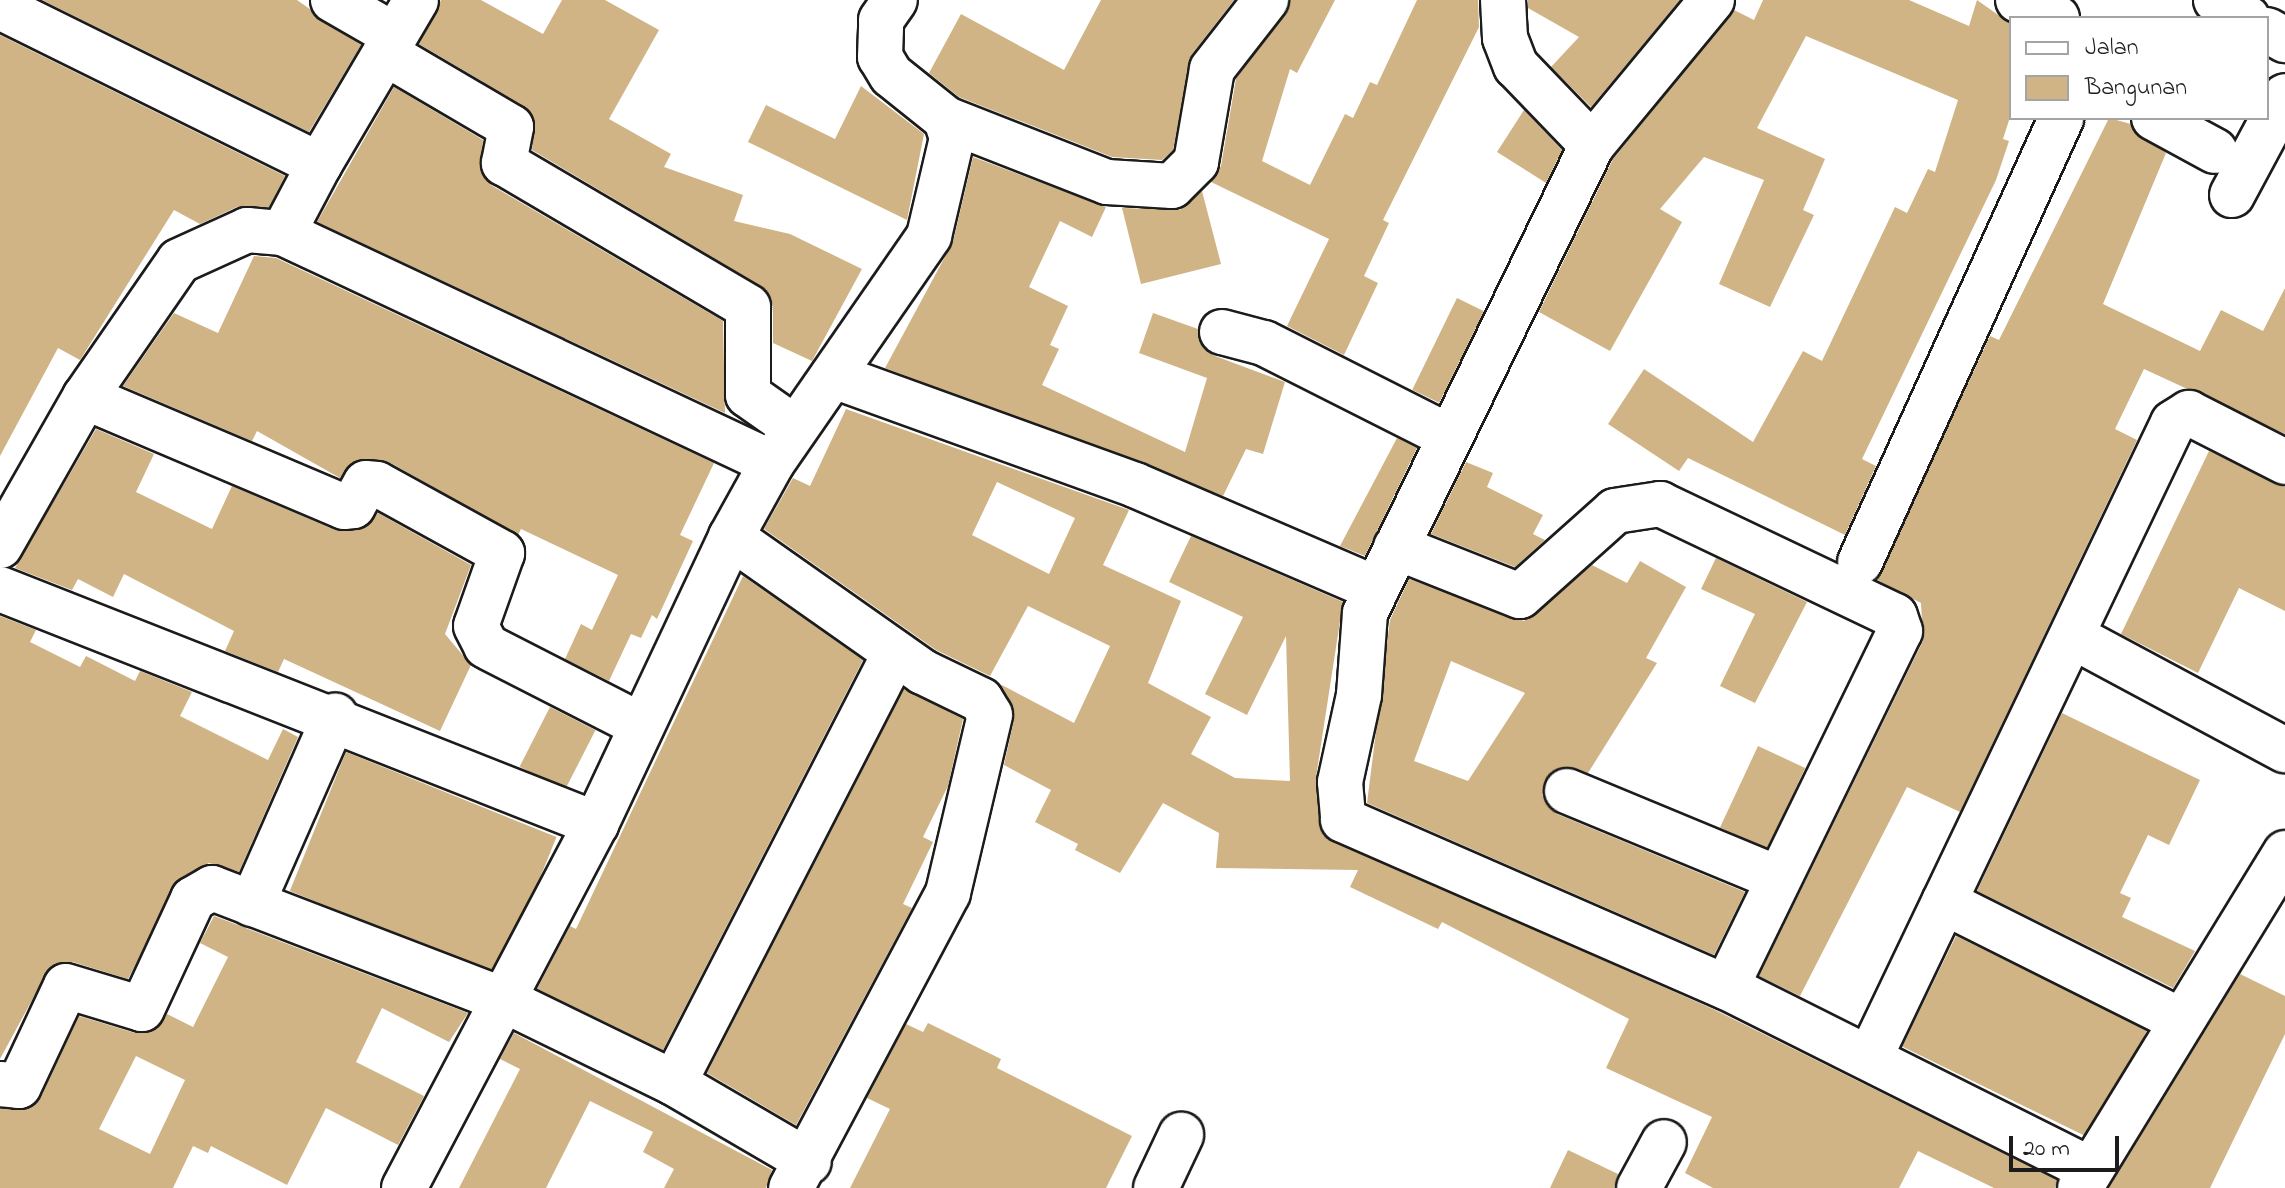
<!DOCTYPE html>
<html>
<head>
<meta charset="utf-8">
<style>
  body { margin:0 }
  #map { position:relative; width:2285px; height:1188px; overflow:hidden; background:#fff; font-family:"Indie Flower",sans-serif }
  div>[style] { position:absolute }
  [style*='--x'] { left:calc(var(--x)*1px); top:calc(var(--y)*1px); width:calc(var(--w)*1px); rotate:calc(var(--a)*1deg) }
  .building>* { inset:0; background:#d0b485; transform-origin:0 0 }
  .roads { filter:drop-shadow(2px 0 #1c1c1c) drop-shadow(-2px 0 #1c1c1c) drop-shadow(0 2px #1c1c1c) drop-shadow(0 -2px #1c1c1c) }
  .street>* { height:44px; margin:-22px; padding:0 22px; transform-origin:22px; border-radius:22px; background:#fff }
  span { translate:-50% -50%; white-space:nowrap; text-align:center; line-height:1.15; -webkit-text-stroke:8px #fff; paint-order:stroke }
  .legend { position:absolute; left:2009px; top:16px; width:260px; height:104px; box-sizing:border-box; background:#fff; border:2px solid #a4a4a4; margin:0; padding:10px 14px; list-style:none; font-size:24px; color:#1c1c1c }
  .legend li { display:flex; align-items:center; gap:16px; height:40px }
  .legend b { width:40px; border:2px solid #a4a4a4 }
  .scale { position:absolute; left:2009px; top:1136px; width:110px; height:36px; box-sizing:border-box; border:4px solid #1c1c1c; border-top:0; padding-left:10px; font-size:24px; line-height:28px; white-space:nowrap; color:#1c1c1c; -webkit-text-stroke:6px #fff; paint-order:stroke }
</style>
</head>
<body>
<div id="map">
  <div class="building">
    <div style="clip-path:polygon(42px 0,297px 0,361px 45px,309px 132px)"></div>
    <div style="clip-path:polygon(441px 0,481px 0,543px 34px,562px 0,605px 0,659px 30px,609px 119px,671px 154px,664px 167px,743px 195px,734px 221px,790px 234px,862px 269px,812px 361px,773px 343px,773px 306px,761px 286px,532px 150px,534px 118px,524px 106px,419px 44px)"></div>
    <div style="clip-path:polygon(1101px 0,1234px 0,1192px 54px,1173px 150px,1162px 160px,1112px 157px,959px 97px,929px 73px,961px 14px,1064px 70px)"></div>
    <div style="clip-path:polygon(1290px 0,1335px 0,1297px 73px,1290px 69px,1262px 161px,1310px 185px,1345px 114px,1353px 118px,1370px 82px,1377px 85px,1417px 0,1478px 0,1479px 27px,1383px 220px,1389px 223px,1364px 276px,1378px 283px,1344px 355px,1287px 326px,1329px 239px,1211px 182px,1221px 166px,1236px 79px)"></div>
    <div style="clip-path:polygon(1528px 0,1680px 0,1591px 107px,1551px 67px,1579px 37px,1528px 8px)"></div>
    <div style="clip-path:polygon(1763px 0,1909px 0,1969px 26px,1977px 0,2011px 24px,2011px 114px,2003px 139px,2009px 141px,1996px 180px,1862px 459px,1876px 466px,1845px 535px,1688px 458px,1679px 471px,1608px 424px,1644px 369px,1753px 442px,1803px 351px,1822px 361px,1895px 207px,1907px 213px,1928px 169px,1935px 172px,1958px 100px,1806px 36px,1757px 128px,1825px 159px,1803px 210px,1814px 215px,1770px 307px,1719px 284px,1764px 180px,1704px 157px,1660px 209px,1682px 222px,1610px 351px,1539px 312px,1613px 159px,1734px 10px,1754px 20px)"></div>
    <div style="clip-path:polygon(0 35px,285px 176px,269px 207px,237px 207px,200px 224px,174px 210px,80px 360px,58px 348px,0 456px)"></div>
    <div style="clip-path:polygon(861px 86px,924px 134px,907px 220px,748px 142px,766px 105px,835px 139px)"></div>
    <div style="clip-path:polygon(394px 87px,483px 140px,481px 172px,491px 185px,723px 321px,725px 413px,317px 222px)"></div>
    <div style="clip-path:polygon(1524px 110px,1562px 150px,1546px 183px,1497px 152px)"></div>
    <div style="clip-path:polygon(2109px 118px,2131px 124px,2166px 153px,2103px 304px,2200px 351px,2221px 310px,2263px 331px,2285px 288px,2285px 434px,2144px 369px,2115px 429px,2137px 440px,1960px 812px,1907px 787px,1800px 996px,1759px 976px,1923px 641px,1921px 603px,1877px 580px,1990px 336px,1999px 340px)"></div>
    <div style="clip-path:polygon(973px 157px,1106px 207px,1092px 237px,1060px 221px,1029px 287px,1068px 306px,1050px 345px,1059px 349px,1042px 385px,1185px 452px,1207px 378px,1139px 353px,1153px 313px,1198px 329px,1203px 348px,1215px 356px,1285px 382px,1263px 454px,1246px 449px,1223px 496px,885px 368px,953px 242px)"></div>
    <div style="clip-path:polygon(1202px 191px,1221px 264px,1141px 284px,1122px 208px,1180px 210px)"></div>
    <div style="clip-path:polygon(254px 256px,276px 258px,714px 463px,680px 535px,693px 541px,657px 619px,652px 615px,641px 638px,631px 634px,609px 681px,565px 659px,581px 624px,592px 630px,618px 575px,521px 529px,518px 535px,389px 462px,355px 461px,340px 478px,257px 431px,252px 441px,123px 386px,174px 313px,218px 333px)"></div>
    <div style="left:1457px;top:298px;width:30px;height:102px;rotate:26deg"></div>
    <div style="clip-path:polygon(evenodd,846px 409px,1129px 510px,1103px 565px,1181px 601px,1148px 683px,1211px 717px,1191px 754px,1235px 778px,1290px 781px,1286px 636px,1247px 715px,1205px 694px,1243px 617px,1169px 582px,1191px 536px,1343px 602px,1316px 777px,1323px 835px,1715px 1010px,2057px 1180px,2055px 1188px,1994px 1188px,1918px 1151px,1899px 1188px,1713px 1188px,1685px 1173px,1712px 1117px,1606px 1068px,1629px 1019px,1442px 922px,1438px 929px,1350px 887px,1358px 870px,1216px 868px,1219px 833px,1163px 803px,1120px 873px,1075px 850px,1078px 844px,1035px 822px,1051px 790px,1004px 765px,1014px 720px,998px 683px,1074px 723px,1110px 646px,1028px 606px,990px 676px,936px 650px,764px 529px,793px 478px,810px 486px,846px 409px,997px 482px,1075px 518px,1049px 574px,972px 535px,997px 482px)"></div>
    <div style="clip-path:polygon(96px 429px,154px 454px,136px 492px,212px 529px,232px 486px,335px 530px,366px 527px,378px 513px,471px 565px,445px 634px,471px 665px,440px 731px,284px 659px,278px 672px,225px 651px,234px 631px,124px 574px,113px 597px,78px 579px,72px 590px,15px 568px)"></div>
    <div style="clip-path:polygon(1397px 438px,1417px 448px,1365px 556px,1340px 546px)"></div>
    <div style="clip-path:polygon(2209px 451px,2285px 487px,2285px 611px,2239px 588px,2198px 673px,2121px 634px)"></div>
    <div style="clip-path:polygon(1466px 462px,1493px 473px,1487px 487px,1543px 515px,1533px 534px,1545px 540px,1515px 567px,1431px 534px)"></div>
    <div style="clip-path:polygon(1716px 558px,1807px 602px,1755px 703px,1720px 686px,1755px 614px,1701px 589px)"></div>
    <div style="clip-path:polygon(evenodd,1640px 561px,1686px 587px,1646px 658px,1657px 663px,1588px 773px,1552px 771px,1542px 795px,1557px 814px,1745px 892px,1714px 955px,1367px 803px,1390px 620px,1409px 579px,1524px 621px,1592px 565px,1627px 583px,1640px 561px,1451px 661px,1525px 693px,1468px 781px,1414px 761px,1451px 661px)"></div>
    <div style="clip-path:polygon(743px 576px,863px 660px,663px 1050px,537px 989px,570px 926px,576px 929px)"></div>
    <div style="clip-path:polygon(0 616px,36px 630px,30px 642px,80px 667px,86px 656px,135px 681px,140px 671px,192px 692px,180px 716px,268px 760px,283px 729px,298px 737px,239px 872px,209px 863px,180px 878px,128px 979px,73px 962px,50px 967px,0 1059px)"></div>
    <div style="clip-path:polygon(904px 689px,963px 719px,948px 786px,923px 837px,933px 842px,903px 904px,912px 908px,796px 1125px,707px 1073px)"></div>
    <div style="left:550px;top:707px;width:51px;height:67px;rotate:27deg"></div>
    <div style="clip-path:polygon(2062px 713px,2200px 780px,2169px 845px,2148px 835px,2120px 893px,2131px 898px,2122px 917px,2195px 951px,2173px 988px,1977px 891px)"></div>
    <div style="left:1758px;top:746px;width:52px;height:90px;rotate:25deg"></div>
    <div style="left:346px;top:752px;width:227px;height:150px;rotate:22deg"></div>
    <div style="clip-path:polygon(evenodd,214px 916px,468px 1013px,449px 1042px,382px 1008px,356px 1062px,424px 1096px,398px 1145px,326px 1108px,287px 1185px,211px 1146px,208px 1153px,193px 1146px,173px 1188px,0 1188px,0 1109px,30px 1108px,41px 1097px,79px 1016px,135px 1033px,157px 1029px,167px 1014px,193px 1027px,228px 957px,200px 943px,214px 916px,136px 1056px,185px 1080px,150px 1154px,99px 1129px,136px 1056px)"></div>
    <div style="left:1956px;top:936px;width:213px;height:123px;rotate:26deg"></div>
    <div style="clip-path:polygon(2240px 974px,2285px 996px,2285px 1034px,2210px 1188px,2109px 1188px)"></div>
    <div style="clip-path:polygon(928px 1023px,1001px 1059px,997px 1068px,1132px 1136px,1106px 1188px,850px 1188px,890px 1109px,867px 1098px,906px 1024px,923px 1032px)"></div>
    <div style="clip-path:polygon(514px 1033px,772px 1170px,766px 1188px,664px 1188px,674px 1169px,643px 1152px,653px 1132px,590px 1101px,546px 1188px,459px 1188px,520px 1069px,500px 1059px)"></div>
    <div style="clip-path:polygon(1568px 1150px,1618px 1174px,1614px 1188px,1550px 1188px)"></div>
  </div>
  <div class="roads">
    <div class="street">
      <div style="--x:333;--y:0;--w:70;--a:29.8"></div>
      <div style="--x:1503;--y:0;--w:38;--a:87"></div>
      <div style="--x:1505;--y:38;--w:30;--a:69"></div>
      <div style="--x:1516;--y:66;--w:110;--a:46.1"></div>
      <div style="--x:1712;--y:0;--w:188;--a:129.6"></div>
      <div style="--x:1592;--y:145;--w:520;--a:115.88"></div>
      <div style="--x:1365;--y:613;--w:82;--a:94.2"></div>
      <div style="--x:1359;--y:695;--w:89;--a:102.3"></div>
      <div style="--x:1340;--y:782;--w:38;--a:85"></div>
      <div style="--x:1343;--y:820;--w:418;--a:23.6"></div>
      <div style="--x:1726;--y:987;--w:407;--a:26.6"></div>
      <div style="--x:2018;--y:0;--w:43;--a:24.8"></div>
      <div style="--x:2216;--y:0;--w:36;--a:30"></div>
      <div style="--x:0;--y:7;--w:356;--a:26.3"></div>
      <div style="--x:319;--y:165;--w:191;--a:-59.5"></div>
      <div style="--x:2267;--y:30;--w:21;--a:29"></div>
      <div style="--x:385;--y:53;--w:146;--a:30.4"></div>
      <div style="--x:511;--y:127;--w:37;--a:101"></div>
      <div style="--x:504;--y:163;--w:283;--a:30.5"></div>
      <div style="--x:748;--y:307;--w:88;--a:90"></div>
      <div style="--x:748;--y:395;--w:57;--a:35.1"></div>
      <div style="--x:2154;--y:118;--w:69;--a:28.4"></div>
      <div style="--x:946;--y:119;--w:173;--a:21.4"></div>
      <div style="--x:1107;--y:182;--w:65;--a:3.5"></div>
      <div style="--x:1172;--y:186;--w:34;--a:-45"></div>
      <div style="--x:1196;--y:162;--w:94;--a:-80.2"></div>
      <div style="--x:1212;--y:69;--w:88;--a:-52"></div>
      <div style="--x:2232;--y:195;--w:112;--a:-61.8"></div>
      <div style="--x:283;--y:233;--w:77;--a:-62.1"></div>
      <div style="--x:1222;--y:332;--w:43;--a:14.7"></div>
      <div style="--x:1264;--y:343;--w:208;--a:26.8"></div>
      <div style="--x:834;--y:376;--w:320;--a:19.9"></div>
      <div style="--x:1135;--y:485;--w:263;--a:23.3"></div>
      <div style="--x:85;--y:397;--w:281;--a:23"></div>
      <div style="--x:344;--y:507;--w:9;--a:-6"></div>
      <div style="--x:353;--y:506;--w:26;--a:-61"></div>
      <div style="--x:366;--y:483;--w:11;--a:5"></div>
      <div style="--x:377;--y:484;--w:143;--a:28.9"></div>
      <div style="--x:502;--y:553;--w:77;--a:109.6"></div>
      <div style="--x:476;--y:626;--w:22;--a:63"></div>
      <div style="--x:486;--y:646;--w:175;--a:27.1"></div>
      <div style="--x:731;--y:537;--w:235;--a:35.1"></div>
      <div style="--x:923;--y:672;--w:64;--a:25.8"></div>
      <div style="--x:981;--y:700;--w:17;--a:59"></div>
      <div style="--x:990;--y:715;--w:183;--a:103.3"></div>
      <div style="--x:948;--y:893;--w:334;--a:118"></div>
      <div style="--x:0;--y:546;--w:172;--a:-60.3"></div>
      <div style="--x:85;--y:397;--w:165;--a:-55.3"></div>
      <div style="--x:179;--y:261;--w:75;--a:-24.5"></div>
      <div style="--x:247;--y:230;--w:36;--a:5"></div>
      <div style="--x:283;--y:233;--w:540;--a:25.19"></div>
      <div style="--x:1396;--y:547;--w:133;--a:21.6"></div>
      <div style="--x:1520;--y:596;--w:127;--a:-41.8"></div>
      <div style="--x:1615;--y:511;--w:46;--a:-8.8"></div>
      <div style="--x:1660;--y:504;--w:260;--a:25.5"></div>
      <div style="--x:1895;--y:616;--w:16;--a:72"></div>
      <div style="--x:1900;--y:631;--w:396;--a:116"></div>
      <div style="--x:1860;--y:562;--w:487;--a:-65.6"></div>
      <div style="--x:0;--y:589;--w:641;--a:21.52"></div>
      <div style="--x:2072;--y:636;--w:242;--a:28.2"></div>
      <div style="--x:1567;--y:791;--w:225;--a:22.5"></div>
      <div style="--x:1944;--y:902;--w:266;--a:26.6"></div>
      <div style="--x:252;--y:904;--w:206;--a:-66.2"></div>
      <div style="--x:1871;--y:1055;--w:700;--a:-64.46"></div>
      <div style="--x:2173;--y:423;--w:19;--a:-32"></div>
      <div style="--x:2189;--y:413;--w:108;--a:27"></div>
      <div style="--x:674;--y:1083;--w:483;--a:-62.8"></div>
      <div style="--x:0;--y:1084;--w:19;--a:6"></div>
      <div style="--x:19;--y:1086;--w:110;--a:-64.8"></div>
      <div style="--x:66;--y:986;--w:79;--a:16.8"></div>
      <div style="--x:142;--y:1009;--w:121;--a:-65.1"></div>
      <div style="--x:193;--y:899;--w:22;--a:-30"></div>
      <div style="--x:212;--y:888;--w:313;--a:21"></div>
      <div style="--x:504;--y:1000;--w:189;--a:26"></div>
      <div style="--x:674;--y:1083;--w:156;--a:30.3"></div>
      <div style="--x:404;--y:1188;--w:412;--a:-62.2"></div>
      <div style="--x:596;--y:824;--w:317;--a:-64.8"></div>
      <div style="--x:731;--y:537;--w:85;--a:-61"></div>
      <div style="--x:772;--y:463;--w:276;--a:-55.3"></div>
      <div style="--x:929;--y:236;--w:101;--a:-76.8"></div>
      <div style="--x:952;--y:138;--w:20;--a:-108"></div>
      <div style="--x:946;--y:119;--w:70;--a:-141.3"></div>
      <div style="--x:891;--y:75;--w:21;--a:-121"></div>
      <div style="--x:880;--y:57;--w:37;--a:-88"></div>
      <div style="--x:881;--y:20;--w:24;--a:-55"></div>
      <div style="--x:1156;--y:1188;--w:59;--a:-64.7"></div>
      <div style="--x:1639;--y:1188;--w:52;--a:-61.5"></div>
      <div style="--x:2080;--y:1188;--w:393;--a:-58.5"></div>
    </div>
  </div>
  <ul class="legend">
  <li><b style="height:10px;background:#fff"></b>Jalan</li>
  <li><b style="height:22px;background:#d0b485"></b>Bangunan</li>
  </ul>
  <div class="scale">20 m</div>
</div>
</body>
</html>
